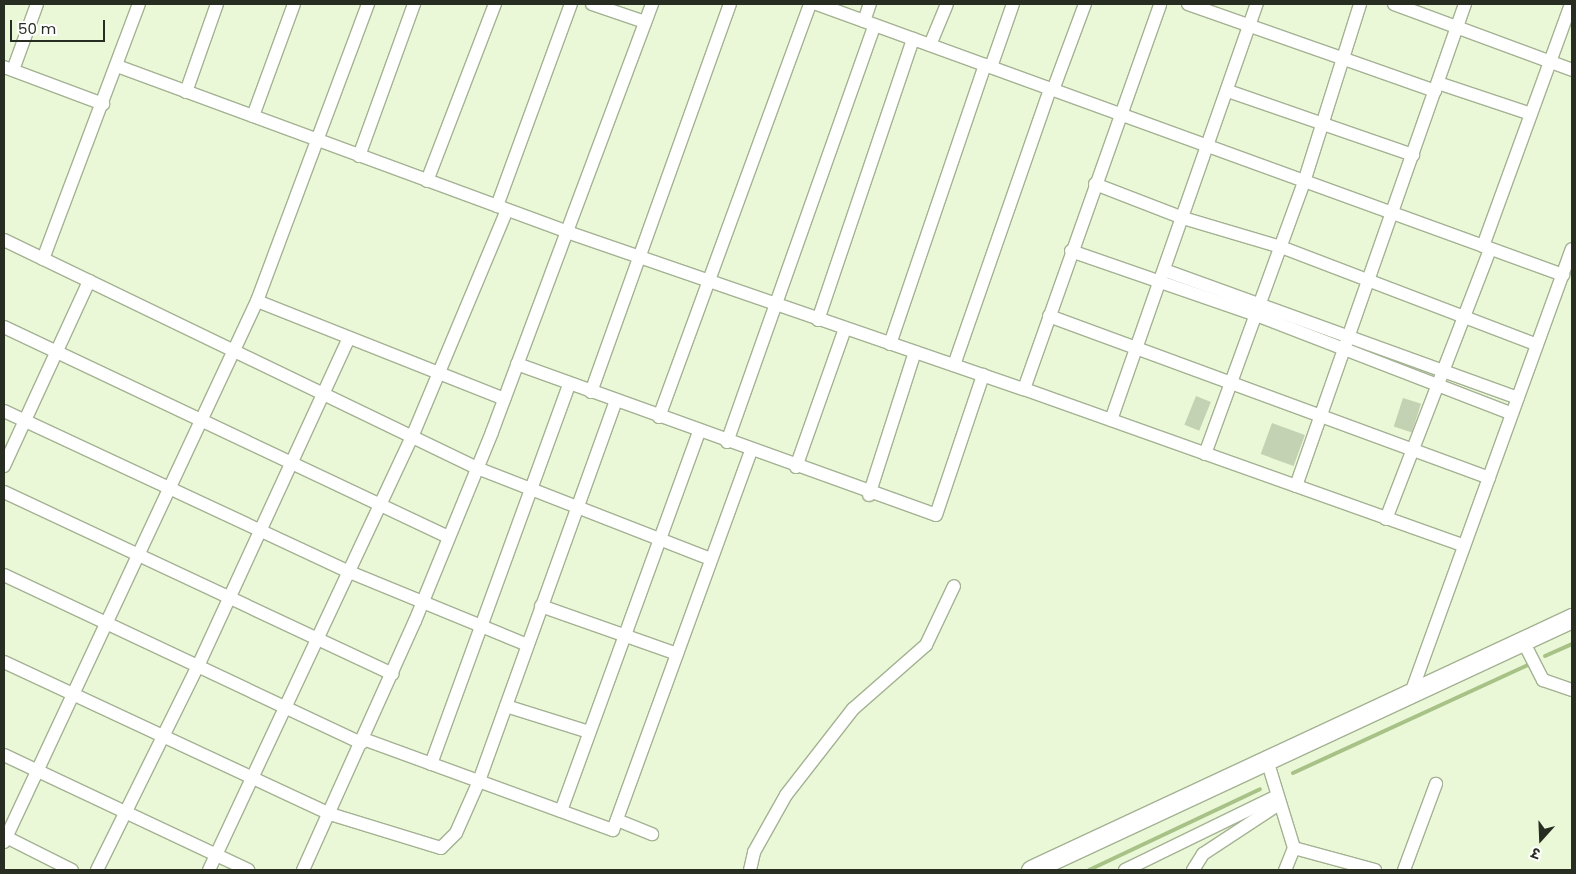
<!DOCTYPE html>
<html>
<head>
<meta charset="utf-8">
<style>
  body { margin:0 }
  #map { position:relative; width:1576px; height:874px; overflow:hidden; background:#eaf8d8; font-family:Poppins,"Noto Sans Devanagari",sans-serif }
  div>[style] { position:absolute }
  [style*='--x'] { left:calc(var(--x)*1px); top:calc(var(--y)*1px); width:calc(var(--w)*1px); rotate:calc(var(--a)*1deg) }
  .stream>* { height:4px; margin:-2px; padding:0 2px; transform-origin:2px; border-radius:2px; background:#a7c186 }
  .building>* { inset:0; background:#c3d2b2; transform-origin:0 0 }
  .roads { filter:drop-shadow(1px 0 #a4b293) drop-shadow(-1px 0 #a4b293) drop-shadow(0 1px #a4b293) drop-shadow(0 -1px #a4b293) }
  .minor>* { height:12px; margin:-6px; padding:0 6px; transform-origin:6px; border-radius:6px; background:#fff }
  .highway>* { height:19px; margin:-9.5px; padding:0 9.5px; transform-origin:9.5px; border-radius:9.5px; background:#fff }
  span { translate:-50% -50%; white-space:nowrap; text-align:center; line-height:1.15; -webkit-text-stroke:5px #fff; paint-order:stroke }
  .frame { position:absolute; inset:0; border:5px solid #272d20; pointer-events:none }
  .north { position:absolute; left:1516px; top:814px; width:50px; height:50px; -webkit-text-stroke:4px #fff; paint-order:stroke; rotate:200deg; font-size:14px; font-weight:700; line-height:20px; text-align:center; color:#272d20 }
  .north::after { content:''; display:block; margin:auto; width:18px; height:22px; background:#272d20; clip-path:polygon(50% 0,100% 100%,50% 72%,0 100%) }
  .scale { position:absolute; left:10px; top:20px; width:95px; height:22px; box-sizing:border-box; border:2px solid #272d20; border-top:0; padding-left:6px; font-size:15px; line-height:18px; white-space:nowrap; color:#272d20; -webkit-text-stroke:4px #fff; paint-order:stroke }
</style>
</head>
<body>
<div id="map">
  <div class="stream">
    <div style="--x:1545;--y:656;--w:30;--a:-24"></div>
    <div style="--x:1293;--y:773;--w:261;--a:-24.7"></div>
    <div style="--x:1089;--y:870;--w:189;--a:-25.3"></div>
  </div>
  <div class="building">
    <div style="left:1196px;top:396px;width:16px;height:31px;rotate:22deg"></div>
    <div style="left:1403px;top:398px;width:19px;height:30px;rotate:18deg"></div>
    <div style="left:1272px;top:423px;width:35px;height:33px;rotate:20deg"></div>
  </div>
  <div class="roads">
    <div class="minor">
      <div style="--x:592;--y:4;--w:56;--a:18.8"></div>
      <div style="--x:817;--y:4;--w:794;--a:19.96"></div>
      <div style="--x:1188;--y:4;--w:262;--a:19.4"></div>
      <div style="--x:1394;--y:4;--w:190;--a:20.3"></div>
      <div style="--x:864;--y:21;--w:18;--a:-71"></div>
      <div style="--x:930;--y:45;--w:44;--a:-67.5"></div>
      <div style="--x:117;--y:66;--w:480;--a:20.2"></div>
      <div style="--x:567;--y:232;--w:483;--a:19"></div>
      <div style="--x:1024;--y:389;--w:467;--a:19.6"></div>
      <div style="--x:4;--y:67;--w:106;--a:20.5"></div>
      <div style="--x:991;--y:67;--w:67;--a:-70.8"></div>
      <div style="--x:13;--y:70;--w:70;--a:-70"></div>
      <div style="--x:1438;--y:83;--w:98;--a:18.4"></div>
      <div style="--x:1053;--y:90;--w:92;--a:-69.6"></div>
      <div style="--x:1228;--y:91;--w:196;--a:19.1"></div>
      <div style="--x:186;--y:92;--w:93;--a:-70.6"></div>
      <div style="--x:253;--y:116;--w:119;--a:-69.9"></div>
      <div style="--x:359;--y:156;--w:162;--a:-70.1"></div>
      <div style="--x:427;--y:181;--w:190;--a:-69"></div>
      <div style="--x:1095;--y:184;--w:94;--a:21.1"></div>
      <div style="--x:1183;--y:218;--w:102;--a:16.5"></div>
      <div style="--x:1281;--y:247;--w:274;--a:20.9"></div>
      <div style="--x:497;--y:206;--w:215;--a:-69.9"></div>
      <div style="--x:4;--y:240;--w:525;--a:25.74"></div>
      <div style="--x:477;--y:468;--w:251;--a:21.3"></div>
      <div style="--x:1483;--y:246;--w:258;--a:-70"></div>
      <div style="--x:1071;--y:251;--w:196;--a:19.1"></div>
      <div style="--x:1256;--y:315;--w:274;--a:21.1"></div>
      <div style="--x:43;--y:259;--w:272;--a:-69.4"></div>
      <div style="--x:1164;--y:270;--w:376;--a:19.9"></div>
      <div style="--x:257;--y:301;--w:266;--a:21.6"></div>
      <div style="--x:1049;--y:316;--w:469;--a:20.2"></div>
      <div style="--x:818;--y:320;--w:297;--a:-71.3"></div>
      <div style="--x:4;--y:327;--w:492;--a:25.3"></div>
      <div style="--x:890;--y:344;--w:295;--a:-71.2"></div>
      <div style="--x:517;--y:364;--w:445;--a:19.8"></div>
      <div style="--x:936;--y:515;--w:148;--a:-71.4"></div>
      <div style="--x:954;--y:365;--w:292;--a:-70.8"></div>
      <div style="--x:1024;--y:389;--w:408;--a:-70.5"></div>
      <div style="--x:591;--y:392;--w:412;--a:-70.3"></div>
      <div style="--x:4;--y:411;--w:378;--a:25"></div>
      <div style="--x:347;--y:571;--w:195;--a:22.3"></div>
      <div style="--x:659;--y:417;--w:440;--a:-69.9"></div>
      <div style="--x:1111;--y:420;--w:441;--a:-70.7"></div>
      <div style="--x:727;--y:442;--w:442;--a:-70.5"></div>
      <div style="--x:1205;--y:454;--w:289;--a:-70"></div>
      <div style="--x:1304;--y:182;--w:187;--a:-72.5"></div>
      <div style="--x:4;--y:466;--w:204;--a:-65.3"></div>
      <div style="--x:796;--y:467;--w:146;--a:-70.5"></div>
      <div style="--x:1296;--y:486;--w:511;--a:-70.68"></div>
      <div style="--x:4;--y:492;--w:429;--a:25.1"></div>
      <div style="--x:869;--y:495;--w:150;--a:-72.2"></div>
      <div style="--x:1386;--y:519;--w:289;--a:-68.9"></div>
      <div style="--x:4;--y:575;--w:395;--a:25.2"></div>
      <div style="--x:541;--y:606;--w:144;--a:19.4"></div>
      <div style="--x:1523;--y:641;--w:44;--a:62.9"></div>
      <div style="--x:1543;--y:680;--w:31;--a:19"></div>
      <div style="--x:4;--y:662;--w:360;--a:25"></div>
      <div style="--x:330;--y:814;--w:116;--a:17"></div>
      <div style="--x:441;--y:848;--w:21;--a:-45"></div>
      <div style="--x:456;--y:833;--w:57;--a:-66.1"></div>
      <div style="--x:479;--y:781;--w:404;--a:-70.2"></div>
      <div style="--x:1411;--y:693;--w:472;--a:-70.1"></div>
      <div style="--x:506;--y:706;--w:87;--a:17.4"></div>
      <div style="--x:363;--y:739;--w:266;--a:20"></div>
      <div style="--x:613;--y:830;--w:403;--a:-70"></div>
      <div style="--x:4;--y:755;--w:270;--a:25.2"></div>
      <div style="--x:1267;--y:760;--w:92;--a:72.9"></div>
      <div style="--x:1294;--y:848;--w:24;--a:112"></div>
      <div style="--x:431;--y:764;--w:404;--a:-70"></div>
      <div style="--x:561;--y:811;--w:404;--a:-70"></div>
      <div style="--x:617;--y:820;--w:38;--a:22"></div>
      <div style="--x:4;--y:836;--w:76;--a:26.6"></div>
      <div style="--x:4;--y:842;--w:597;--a:-64.94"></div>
      <div style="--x:257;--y:301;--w:317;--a:-69.5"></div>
      <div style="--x:1294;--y:848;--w:84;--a:15.2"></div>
      <div style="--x:97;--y:870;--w:228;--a:-63.7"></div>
      <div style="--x:198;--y:666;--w:361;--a:-65.3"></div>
      <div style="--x:209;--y:870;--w:478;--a:-64.9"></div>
      <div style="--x:412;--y:437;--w:246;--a:-67.3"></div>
      <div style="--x:303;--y:870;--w:273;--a:-65.8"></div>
      <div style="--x:415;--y:621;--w:204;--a:-67.8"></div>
      <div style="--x:492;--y:432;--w:457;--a:-69.5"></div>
      <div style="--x:750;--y:870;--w:18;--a:-77"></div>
      <div style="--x:754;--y:852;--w:65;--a:-60.7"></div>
      <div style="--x:786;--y:795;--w:109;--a:-52.1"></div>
      <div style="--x:853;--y:709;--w:97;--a:-41.2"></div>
      <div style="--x:926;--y:645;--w:65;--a:-64.6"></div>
      <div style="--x:1125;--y:870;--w:169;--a:-26"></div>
      <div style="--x:1193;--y:870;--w:19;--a:-58"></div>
      <div style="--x:1203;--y:854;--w:91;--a:-33.3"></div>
      <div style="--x:1404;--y:870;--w:92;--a:-69.6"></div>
    </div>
    <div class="highway">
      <div style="--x:1031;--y:870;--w:597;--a:-24.98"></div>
    </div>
  </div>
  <div class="frame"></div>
  <div class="north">उ</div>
  <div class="scale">50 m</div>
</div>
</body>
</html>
